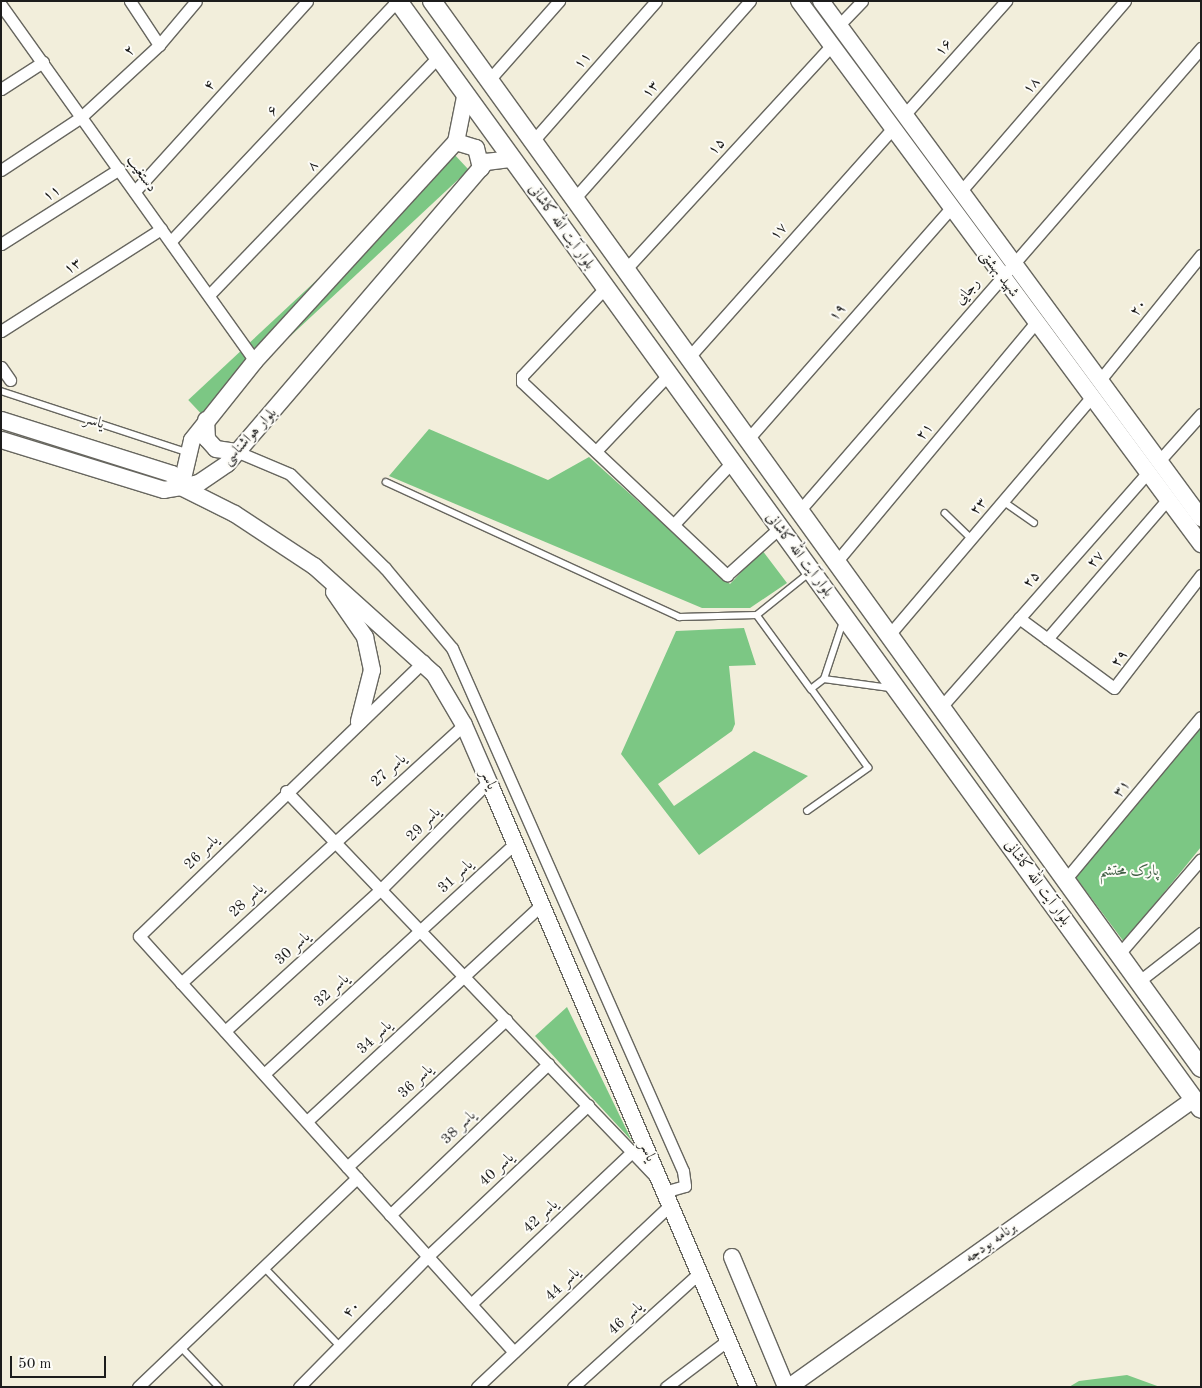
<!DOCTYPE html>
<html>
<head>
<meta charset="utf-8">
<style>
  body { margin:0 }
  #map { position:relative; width:1202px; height:1388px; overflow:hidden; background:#f2eedb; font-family:"Old Standard TT",Amiri,serif }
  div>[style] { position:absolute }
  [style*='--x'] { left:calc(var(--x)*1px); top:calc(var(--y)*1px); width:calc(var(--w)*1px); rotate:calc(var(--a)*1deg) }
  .green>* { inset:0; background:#7cc784; transform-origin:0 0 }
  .roads { filter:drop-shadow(1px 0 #67665f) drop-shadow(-1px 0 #67665f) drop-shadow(0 1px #67665f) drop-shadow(0 -1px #67665f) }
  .service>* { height:5.5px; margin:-2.75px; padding:0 2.75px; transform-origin:2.75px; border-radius:2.75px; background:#fff }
  .minor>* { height:11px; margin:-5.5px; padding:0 5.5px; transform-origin:5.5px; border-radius:5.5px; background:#fff }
  .secondary>* { height:16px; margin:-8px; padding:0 8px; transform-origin:8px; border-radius:8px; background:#fff }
  .primary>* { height:18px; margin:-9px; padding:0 9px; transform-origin:9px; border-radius:9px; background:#fff }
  span { translate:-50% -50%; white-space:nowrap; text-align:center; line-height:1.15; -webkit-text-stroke:4px #fdfcf7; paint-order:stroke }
  .street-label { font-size:15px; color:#1c1c1c }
  .park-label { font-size:15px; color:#426046 }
  .frame { position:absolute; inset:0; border:2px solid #1c1c1c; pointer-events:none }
  .scale { position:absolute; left:10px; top:1356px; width:96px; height:22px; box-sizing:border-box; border:2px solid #1c1c1c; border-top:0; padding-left:6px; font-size:15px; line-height:18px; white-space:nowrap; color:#1c1c1c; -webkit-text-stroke:4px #fdfcf7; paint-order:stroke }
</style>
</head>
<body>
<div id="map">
  <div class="green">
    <div style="left:453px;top:153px;width:23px;height:362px;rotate:47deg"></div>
    <div style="clip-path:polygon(429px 429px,548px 480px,589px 457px,730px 584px,762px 550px,787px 583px,750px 608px,702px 608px,389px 476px)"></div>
    <div style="clip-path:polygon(744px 628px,756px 665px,729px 666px,735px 724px,732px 731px,658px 784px,674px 806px,754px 751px,808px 776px,699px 855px,621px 754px,676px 631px)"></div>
    <div style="clip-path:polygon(1201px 723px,1201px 847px,1124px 942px,1074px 875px)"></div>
    <div style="clip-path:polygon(567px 1007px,632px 1141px,535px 1036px)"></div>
    <div style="clip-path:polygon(1127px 1375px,1160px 1387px,1069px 1387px,1079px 1381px)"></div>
  </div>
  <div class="roads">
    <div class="service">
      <div style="--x:1;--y:391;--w:196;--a:18.2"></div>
      <div style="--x:386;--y:482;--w:323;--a:24.7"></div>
      <div style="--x:679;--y:617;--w:78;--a:-1.5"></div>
      <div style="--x:757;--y:615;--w:67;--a:-38.9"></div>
      <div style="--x:1003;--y:501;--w:38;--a:35"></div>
      <div style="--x:945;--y:513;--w:36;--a:44"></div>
      <div style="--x:757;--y:615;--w:92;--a:53.9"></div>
      <div style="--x:824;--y:679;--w:68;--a:7.7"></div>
      <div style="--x:807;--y:811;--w:75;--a:-35.2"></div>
      <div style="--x:868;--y:768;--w:97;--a:-125.8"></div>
      <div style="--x:811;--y:689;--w:16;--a:-38"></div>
      <div style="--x:824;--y:679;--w:60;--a:-71.6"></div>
      <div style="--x:264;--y:1267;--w:108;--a:46.1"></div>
      <div style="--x:180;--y:1346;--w:57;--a:46.4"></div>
    </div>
    <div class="minor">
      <div style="--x:130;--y:1;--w:53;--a:56.6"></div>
      <div style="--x:1;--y:5;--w:437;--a:54.5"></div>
      <div style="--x:839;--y:25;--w:33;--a:-46"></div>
      <div style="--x:489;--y:80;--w:106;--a:-48.5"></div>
      <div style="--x:1;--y:89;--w:50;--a:-32.7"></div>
      <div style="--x:905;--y:114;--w:152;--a:-48.2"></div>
      <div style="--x:533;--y:141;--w:186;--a:-48.7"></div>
      <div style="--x:1;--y:170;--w:95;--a:-33.4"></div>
      <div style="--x:80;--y:118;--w:108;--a:-42.7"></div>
      <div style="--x:159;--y:45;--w:57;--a:-49.9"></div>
      <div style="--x:135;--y:191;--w:256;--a:-47.8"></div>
      <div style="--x:961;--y:191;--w:251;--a:-49.2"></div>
      <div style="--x:574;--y:199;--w:265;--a:-48.4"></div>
      <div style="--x:171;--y:241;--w:330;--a:-46.7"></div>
      <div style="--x:1;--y:244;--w:140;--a:-32.4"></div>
      <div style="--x:625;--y:270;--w:306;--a:-47.4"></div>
      <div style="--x:605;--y:288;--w:121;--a:133.3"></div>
      <div style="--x:522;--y:376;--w:6;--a:90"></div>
      <div style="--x:522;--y:382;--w:282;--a:43.3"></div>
      <div style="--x:727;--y:575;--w:69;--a:-42"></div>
      <div style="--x:210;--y:294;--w:327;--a:-46.1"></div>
      <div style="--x:1;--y:331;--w:190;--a:-32.5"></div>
      <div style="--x:689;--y:357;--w:307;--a:-48.3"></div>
      <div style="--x:1;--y:367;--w:16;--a:55"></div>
      <div style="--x:1100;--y:380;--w:161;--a:-51.1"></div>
      <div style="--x:748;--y:439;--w:308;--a:-48.7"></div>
      <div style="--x:596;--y:451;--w:105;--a:-46.5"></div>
      <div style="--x:238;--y:452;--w:56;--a:22.9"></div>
      <div style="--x:290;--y:474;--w:134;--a:44.7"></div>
      <div style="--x:385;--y:568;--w:104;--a:50.1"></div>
      <div style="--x:452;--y:648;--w:572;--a:66.17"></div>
      <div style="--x:683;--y:1171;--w:15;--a:82"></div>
      <div style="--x:685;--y:1186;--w:22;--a:164"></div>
      <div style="--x:1159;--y:461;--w:63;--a:-48.2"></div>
      <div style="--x:800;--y:510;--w:612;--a:-49.04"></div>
      <div style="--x:674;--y:524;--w:85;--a:-46.9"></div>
      <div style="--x:837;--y:561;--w:311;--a:-50.2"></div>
      <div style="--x:1019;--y:618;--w:118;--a:36.4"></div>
      <div style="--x:1114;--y:688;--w:143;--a:-52.4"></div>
      <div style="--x:889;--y:635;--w:311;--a:-49.6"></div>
      <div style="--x:1047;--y:639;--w:184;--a:-49.2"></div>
      <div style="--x:424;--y:661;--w:396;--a:136"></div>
      <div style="--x:139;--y:936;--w:560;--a:47.97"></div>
      <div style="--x:941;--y:707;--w:312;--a:-48.6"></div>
      <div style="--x:286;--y:791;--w:532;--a:46.22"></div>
      <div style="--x:1065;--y:880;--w:212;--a:-50.2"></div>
      <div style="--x:1119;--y:954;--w:125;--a:-49.2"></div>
      <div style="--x:1138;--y:982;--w:80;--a:-37.9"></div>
      <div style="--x:181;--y:983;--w:383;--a:-42.4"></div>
      <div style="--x:225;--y:1031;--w:211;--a:-42.3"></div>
      <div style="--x:381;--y:889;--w:153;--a:-45"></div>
      <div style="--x:264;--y:1074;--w:338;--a:-42.6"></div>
      <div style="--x:307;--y:1121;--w:318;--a:-42.7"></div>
      <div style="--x:347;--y:1167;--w:217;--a:-42.8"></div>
      <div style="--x:390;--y:1215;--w:219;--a:-43.7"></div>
      <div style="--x:471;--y:1304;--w:221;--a:-43.4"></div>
      <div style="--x:138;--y:1387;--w:303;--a:-43.7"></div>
      <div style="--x:299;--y:1387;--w:184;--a:-45.4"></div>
      <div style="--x:428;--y:1256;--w:220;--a:-43.3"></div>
      <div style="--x:477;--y:1387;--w:265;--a:-43.3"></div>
      <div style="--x:573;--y:1387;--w:170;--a:-42.1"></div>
      <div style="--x:666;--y:1387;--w:78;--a:-37.2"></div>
    </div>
    <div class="secondary">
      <div style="--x:799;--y:1;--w:676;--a:53.49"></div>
      <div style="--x:821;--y:1;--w:642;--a:53.68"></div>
      <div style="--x:456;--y:142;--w:21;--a:17"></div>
      <div style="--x:476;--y:148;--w:21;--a:76"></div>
      <div style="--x:1;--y:420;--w:179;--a:17.5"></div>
      <div style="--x:172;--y:474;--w:16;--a:55"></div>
      <div style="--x:181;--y:487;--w:17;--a:170"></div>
      <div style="--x:164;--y:490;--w:170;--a:-162.9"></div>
      <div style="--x:206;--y:420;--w:19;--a:87"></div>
      <div style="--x:207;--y:439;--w:13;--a:48"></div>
      <div style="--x:216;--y:449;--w:22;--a:8"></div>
      <div style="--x:181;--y:487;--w:60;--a:26.6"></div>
      <div style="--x:235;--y:514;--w:95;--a:33.4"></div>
      <div style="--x:314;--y:566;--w:161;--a:42"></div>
      <div style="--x:434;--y:674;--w:59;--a:59.5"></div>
      <div style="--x:464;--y:725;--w:68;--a:66.5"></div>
      <div style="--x:491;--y:787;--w:653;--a:66.81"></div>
      <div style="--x:181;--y:487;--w:48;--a:-76.8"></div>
      <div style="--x:192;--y:440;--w:101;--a:-51.4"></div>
      <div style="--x:255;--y:361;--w:297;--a:-47.5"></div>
      <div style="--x:456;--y:142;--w:46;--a:-78.7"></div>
      <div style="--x:181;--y:487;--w:18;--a:-13"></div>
      <div style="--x:199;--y:483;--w:34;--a:-34"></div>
      <div style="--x:227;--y:464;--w:398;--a:-49.4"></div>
      <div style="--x:486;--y:162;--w:26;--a:-7"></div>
      <div style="--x:334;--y:592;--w:55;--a:55.4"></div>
      <div style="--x:365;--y:637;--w:34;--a:78"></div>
      <div style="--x:372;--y:670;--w:53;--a:104.3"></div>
      <div style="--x:732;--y:1257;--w:141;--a:67.4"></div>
      <div style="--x:789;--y:1387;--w:497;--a:-35.4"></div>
    </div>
    <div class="primary">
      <div style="--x:398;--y:1;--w:1368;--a:54.07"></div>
      <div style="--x:432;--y:1;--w:1315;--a:54.22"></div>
    </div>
  </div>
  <div class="street-label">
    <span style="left:944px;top:48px;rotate:-48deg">۱۶</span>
    <span style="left:130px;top:51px;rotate:-43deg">۲</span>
    <span style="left:583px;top:61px;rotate:-49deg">۱۱</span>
    <span style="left:210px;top:86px;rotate:-48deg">۴</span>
    <span style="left:1032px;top:86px;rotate:-49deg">۱۸</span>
    <span style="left:651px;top:90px;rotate:-48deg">۱۳</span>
    <span style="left:273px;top:111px;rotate:-47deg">۶</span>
    <span style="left:717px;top:147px;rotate:-47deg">۱۵</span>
    <span style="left:313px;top:166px;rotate:-46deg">۸</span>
    <span style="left:141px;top:174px;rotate:55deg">دستغیب</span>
    <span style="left:52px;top:194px;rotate:-33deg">۱۱</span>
    <span style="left:561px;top:227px;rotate:54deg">بلوار آیت الله کاشانی</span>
    <span style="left:779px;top:232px;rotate:-48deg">۱۷</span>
    <span style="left:73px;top:267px;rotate:-33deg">۱۳</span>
    <span style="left:999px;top:274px;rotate:53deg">شهید بهشتی</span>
    <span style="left:968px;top:292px;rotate:-49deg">رجایی</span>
    <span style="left:1139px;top:308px;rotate:-51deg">۲۰</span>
    <span style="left:838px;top:313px;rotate:-49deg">۱۹</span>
    <span style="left:94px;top:422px;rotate:18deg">یاسر</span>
    <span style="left:925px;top:432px;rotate:-50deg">۲۱</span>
    <span style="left:250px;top:437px;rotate:-47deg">بلوار هواشناسی</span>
    <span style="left:979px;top:507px;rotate:-49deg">۲۳</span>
    <span style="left:799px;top:555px;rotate:53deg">بلوار آیت الله کاشانی</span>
    <span style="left:1096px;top:560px;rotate:-49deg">۲۷</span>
    <span style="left:1032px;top:580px;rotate:-49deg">۲۵</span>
    <span style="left:1120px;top:659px;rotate:-54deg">۲۹</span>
    <span style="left:389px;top:771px;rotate:-42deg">یاسر 27</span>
    <span style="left:488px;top:780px;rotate:67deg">یاسر</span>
    <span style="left:1122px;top:789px;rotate:-50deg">۳۱</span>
    <span style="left:424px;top:825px;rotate:-45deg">یاسر 29</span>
    <span style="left:202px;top:853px;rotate:-45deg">یاسر 26</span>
    <span style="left:456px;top:877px;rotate:-43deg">یاسر 31</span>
    <span style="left:1037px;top:883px;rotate:54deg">بلوار آیت الله کاشانی</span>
    <span style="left:247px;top:901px;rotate:-43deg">یاسر 28</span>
    <span style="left:293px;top:949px;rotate:-42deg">یاسر 30</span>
    <span style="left:332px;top:991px;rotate:-42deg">یاسر 32</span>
    <span style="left:375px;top:1038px;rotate:-43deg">یاسر 34</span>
    <span style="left:416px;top:1082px;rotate:-43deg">یاسر 36</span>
    <span style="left:459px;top:1128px;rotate:-44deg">یاسر 38</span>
    <span style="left:647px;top:1152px;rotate:67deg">یاسر</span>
    <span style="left:497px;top:1170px;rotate:-43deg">یاسر 40</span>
    <span style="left:541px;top:1217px;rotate:-43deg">یاسر 42</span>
    <span style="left:991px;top:1243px;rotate:-35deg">برنامه بودجه</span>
    <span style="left:563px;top:1285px;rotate:-43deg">یاسر 44</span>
    <span style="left:352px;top:1310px;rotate:-45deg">۴۰</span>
    <span style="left:626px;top:1319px;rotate:-42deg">یاسر 46</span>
  </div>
  <div class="park-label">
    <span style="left:1129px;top:872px">پارک محتشم</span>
  </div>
  <div class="frame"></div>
  <div class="scale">50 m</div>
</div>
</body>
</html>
